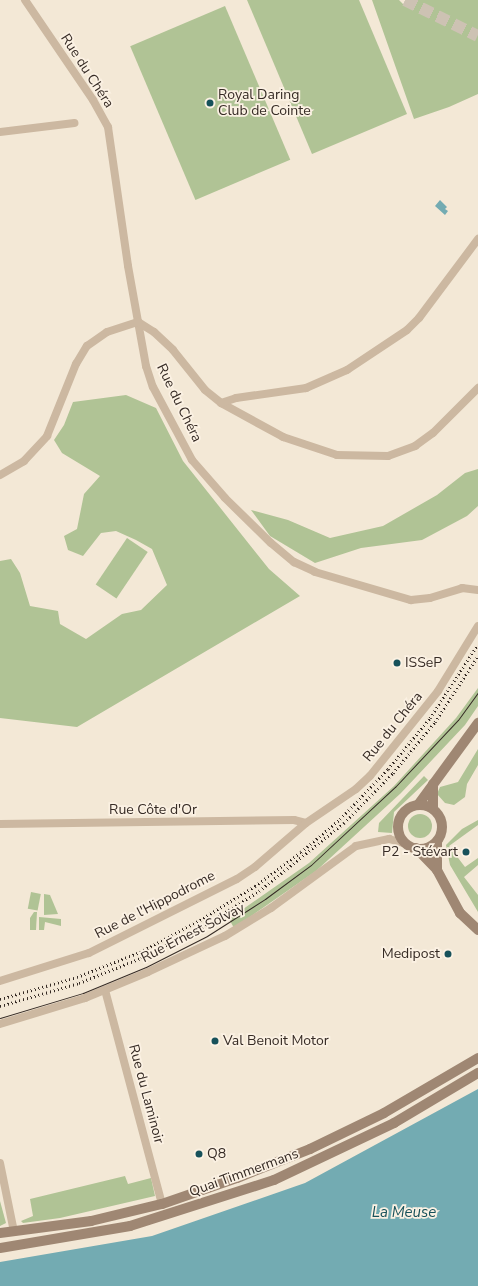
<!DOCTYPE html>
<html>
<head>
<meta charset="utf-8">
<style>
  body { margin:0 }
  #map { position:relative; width:478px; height:1286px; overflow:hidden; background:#f3e8d6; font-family:"Nunito Sans",sans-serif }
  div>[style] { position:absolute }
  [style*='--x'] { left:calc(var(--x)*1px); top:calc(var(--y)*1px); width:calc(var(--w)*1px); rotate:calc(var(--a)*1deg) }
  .green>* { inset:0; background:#b0c395; transform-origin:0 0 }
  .round { border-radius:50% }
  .water>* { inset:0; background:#73abb2 }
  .highway-tunnel>* { height:12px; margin-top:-6px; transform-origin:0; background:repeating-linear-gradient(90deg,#cdc2b3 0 12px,transparent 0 18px) }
  .street>* { height:8px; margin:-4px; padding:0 4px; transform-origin:4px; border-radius:4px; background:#ccb8a1 }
  .secondary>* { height:10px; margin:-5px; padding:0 5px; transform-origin:5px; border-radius:5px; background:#9f8773 }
  .secondary>.ring { margin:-5px; padding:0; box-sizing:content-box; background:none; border:10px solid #9f8773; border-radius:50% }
  .tram>* { height:1px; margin:-0.5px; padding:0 0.5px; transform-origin:0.5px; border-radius:0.5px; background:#362b25 }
  .rail>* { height:3px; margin-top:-1.5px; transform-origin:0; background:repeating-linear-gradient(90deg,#362b25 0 1px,transparent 0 4px) }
  .dots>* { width:11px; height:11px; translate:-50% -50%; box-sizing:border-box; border:2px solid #fbf1e3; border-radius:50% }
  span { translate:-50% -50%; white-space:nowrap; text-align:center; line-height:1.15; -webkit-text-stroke:3.5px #fbf1e3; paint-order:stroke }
  .street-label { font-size:14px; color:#362b25 }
  .poi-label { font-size:14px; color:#362b25 }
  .left { translate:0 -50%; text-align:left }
  .right { translate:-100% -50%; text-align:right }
  .water-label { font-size:15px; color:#17515a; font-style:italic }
</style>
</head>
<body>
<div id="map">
  <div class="green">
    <div style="clip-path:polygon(247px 0,359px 0,407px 114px,312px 154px)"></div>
    <div style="clip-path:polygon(372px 0,399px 0,405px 6px,411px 0,478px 0,478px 94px,449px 107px,414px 119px)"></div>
    <div style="left:225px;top:6px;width:167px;height:103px;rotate:67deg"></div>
    <div style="clip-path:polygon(126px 395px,156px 408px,183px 461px,269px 569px,300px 596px,77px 727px,0 718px,0 561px,11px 559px,20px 573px,30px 606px,58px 611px,60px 624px,86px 639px,122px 614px,141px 610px,167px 585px,152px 549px,136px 540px,116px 531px,101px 533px,83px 556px,68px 550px,64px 536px,77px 529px,84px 494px,100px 476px,62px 453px,54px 440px,64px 425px,73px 402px)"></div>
    <div style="clip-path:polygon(478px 469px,478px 506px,467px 516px,422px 540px,361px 548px,315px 563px,270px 536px,251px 510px,288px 520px,330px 538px,383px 526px,437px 495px,465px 473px)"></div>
    <div style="left:127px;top:538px;width:25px;height:56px;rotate:34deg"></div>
    <div style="clip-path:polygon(478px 688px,478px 706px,465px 725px,401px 793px,316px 871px,234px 928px,229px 919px,309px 863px,394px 786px,456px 718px)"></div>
    <div style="clip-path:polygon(478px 749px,478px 765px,467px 784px,465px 797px,454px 805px,445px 803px,437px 794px,440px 787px,458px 782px)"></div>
    <div style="clip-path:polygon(424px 776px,428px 780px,394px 812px,392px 833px,378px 832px,379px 823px)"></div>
    <div class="round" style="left:408px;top:814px;width:24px;height:24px"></div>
    <div style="clip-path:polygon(478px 820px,478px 825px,449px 846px,465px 867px,478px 858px,478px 865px,464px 877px,478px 895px,478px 912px,450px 865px,446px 845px,462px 829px)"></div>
    <div style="left:31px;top:892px;width:10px;height:17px;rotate:11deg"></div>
    <div style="clip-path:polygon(44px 894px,50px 895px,58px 914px,44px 915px)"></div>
    <div style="clip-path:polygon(34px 912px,37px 912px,36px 930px,30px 930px,30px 918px)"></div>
    <div style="clip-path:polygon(39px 917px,61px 919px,61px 926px,45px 922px,44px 930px,39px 930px)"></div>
    <div style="clip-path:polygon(125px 1176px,128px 1184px,151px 1178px,155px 1196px,60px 1218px,23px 1223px,21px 1221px,33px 1216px,30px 1199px)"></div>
    <div style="clip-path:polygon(0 1201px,6px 1223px,0 1226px)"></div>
  </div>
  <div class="water">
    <div style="clip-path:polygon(440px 200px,447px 207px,445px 209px,448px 211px,445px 215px,435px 206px)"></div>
    <div style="clip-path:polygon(478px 1089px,478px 1286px,0 1286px,0 1262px,152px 1236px,305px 1183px)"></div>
  </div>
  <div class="highway-tunnel">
    <div style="--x:405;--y:0;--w:81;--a:26.3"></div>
  </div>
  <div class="street">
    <div style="--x:25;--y:0;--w:121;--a:55.8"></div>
    <div style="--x:93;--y:100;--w:31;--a:61"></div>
    <div style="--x:108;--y:127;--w:140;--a:81.8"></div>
    <div style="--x:128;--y:266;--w:102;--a:79.8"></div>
    <div style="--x:146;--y:366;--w:22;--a:72"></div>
    <div style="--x:153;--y:387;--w:83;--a:61.9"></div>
    <div style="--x:192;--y:460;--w:50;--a:49"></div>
    <div style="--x:225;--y:498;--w:64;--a:44.4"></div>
    <div style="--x:271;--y:543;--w:30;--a:40"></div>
    <div style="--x:294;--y:562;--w:23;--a:25"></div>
    <div style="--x:315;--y:572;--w:100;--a:16.3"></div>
    <div style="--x:411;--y:600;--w:19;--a:-6"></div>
    <div style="--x:430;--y:598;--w:34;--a:-17"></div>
    <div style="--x:462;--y:588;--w:16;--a:7"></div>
    <div style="--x:0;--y:132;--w:75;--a:-6.9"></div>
    <div style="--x:138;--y:322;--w:19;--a:32"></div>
    <div style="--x:154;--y:332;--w:26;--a:43"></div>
    <div style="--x:173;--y:350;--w:51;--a:51.3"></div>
    <div style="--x:205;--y:390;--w:21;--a:39"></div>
    <div style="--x:221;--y:403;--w:71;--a:28.7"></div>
    <div style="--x:283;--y:437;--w:57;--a:18.4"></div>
    <div style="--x:337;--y:455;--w:51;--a:1.1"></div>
    <div style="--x:388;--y:456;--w:29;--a:-20"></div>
    <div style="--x:415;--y:446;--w:22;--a:-36"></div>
    <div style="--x:433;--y:433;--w:64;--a:-45"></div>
    <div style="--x:221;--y:403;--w:16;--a:-18"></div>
    <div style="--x:236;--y:398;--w:71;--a:-8.1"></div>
    <div style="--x:306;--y:388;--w:45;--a:-23.7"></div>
    <div style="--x:347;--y:370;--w:72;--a:-33.7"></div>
    <div style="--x:407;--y:330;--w:17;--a:-45"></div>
    <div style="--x:419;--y:318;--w:99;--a:-53.2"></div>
    <div style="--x:0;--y:475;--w:28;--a:-30"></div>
    <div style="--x:24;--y:461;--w:34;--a:-47"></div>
    <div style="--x:47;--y:436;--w:78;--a:-68.1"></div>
    <div style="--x:76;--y:364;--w:21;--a:-59"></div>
    <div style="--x:87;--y:346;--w:24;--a:-35"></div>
    <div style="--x:107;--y:332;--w:33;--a:-18"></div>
    <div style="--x:0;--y:824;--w:294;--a:-0.8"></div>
    <div style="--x:294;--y:820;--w:12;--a:14"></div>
    <div style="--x:0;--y:981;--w:93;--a:-17.5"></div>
    <div style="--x:89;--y:953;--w:165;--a:-26.6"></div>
    <div style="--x:237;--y:879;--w:22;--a:-34"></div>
    <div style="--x:255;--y:867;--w:67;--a:-40.8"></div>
    <div style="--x:306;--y:823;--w:60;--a:-34.2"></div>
    <div style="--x:356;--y:789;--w:19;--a:-43"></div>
    <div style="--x:370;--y:776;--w:109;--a:-51.3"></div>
    <div style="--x:438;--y:691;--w:76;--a:-58.4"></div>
    <div style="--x:105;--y:990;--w:221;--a:75.1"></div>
    <div style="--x:0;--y:1024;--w:89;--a:-17"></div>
    <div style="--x:85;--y:998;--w:68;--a:-22.4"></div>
    <div style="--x:148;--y:972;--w:85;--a:-25.1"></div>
    <div style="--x:225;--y:936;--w:54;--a:-31.3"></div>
    <div style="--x:271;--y:908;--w:105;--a:-36.1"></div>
    <div style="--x:356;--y:846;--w:34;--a:-12"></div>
    <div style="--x:389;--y:839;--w:19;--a:16"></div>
    <div style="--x:0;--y:1163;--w:70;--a:78.5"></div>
  </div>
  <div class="secondary">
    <div style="--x:418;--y:805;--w:102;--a:-53.8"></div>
    <div class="ring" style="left:398px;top:805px;width:34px;height:34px"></div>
    <div style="--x:433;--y:809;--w:25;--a:-90"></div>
    <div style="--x:437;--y:842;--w:28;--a:90"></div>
    <div style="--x:416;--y:848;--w:30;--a:46"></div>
    <div style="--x:437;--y:870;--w:49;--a:61.9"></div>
    <div style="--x:460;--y:913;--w:25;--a:43"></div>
    <div style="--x:0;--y:1233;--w:92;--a:-7.5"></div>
    <div style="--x:91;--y:1221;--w:73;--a:-13.5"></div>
    <div style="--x:162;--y:1204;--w:79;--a:-19.1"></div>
    <div style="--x:237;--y:1178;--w:79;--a:-21.7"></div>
    <div style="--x:310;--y:1149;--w:82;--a:-25.9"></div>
    <div style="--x:384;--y:1113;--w:109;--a:-30.3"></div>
    <div style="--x:0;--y:1248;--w:132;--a:-9.6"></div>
    <div style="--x:130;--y:1226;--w:151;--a:-17.7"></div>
    <div style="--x:274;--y:1180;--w:133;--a:-25.4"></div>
    <div style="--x:394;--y:1123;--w:98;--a:-30.8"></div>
  </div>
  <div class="tram">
    <div style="--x:0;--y:1018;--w:87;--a:-16.8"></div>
    <div style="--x:83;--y:993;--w:68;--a:-22.4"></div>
    <div style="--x:146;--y:967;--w:68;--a:-26.9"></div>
    <div style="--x:207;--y:936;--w:69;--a:-32.5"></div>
    <div style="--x:265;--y:899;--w:57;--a:-36.5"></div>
    <div style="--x:311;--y:865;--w:115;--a:-42.9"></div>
    <div style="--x:395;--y:787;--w:92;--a:-46.8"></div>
    <div style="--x:458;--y:720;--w:34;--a:-54"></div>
  </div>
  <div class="rail">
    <div style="--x:0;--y:999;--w:80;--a:-15.9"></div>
    <div style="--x:77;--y:977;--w:68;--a:-21.6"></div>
    <div style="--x:140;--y:952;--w:68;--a:-28.1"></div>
    <div style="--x:200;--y:920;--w:65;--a:-31.7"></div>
    <div style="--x:255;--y:886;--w:57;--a:-36.5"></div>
    <div style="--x:301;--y:852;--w:51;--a:-40.2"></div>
    <div style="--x:340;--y:819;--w:69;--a:-46.2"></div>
    <div style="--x:388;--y:769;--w:66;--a:-50.5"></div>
    <div style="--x:430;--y:718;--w:88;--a:-57"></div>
    <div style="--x:0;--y:1006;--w:82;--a:-16.2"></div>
    <div style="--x:79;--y:983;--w:67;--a:-22"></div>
    <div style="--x:141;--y:958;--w:68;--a:-26.9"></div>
    <div style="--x:202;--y:927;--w:67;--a:-32.3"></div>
    <div style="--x:259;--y:891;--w:109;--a:-38.7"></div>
    <div style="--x:344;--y:823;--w:70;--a:-45.6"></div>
    <div style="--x:393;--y:773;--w:66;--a:-50.5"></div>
    <div style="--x:435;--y:722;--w:79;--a:-56.9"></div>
  </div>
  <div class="dots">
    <div style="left:210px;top:103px;background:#17515a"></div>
    <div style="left:397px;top:663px;background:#17515a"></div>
    <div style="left:466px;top:852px;background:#17515a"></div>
    <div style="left:448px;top:954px;background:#17515a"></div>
    <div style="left:215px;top:1041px;background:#17515a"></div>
    <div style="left:199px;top:1154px;background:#17515a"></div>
  </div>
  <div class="street-label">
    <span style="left:87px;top:71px;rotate:57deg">Rue du Chéra</span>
    <span style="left:179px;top:403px;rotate:64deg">Rue du Chéra</span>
    <span style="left:393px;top:727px;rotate:-51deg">Rue du Chéra</span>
    <span style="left:153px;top:810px">Rue Côte d'Or</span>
    <span style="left:155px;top:905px;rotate:-27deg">Rue de l'Hippodrome</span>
    <span style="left:193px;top:933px;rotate:-27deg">Rue Ernest Solvay</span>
    <span style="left:146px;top:1094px;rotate:75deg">Rue du Laminoir</span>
    <span style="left:244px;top:1173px;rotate:-20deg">Quai Timmermans</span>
  </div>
  <div class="poi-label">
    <span class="left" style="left:218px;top:103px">Royal Daring<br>Club de Cointe</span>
    <span class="left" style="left:405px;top:663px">ISSeP</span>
    <span class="right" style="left:458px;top:852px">P2 - Stévart</span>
    <span class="right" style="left:440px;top:954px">Medipost</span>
    <span class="left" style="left:223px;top:1041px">Val Benoit Motor</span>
    <span class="left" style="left:207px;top:1154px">Q8</span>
  </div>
  <div class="water-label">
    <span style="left:404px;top:1213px">La Meuse</span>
  </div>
</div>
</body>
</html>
